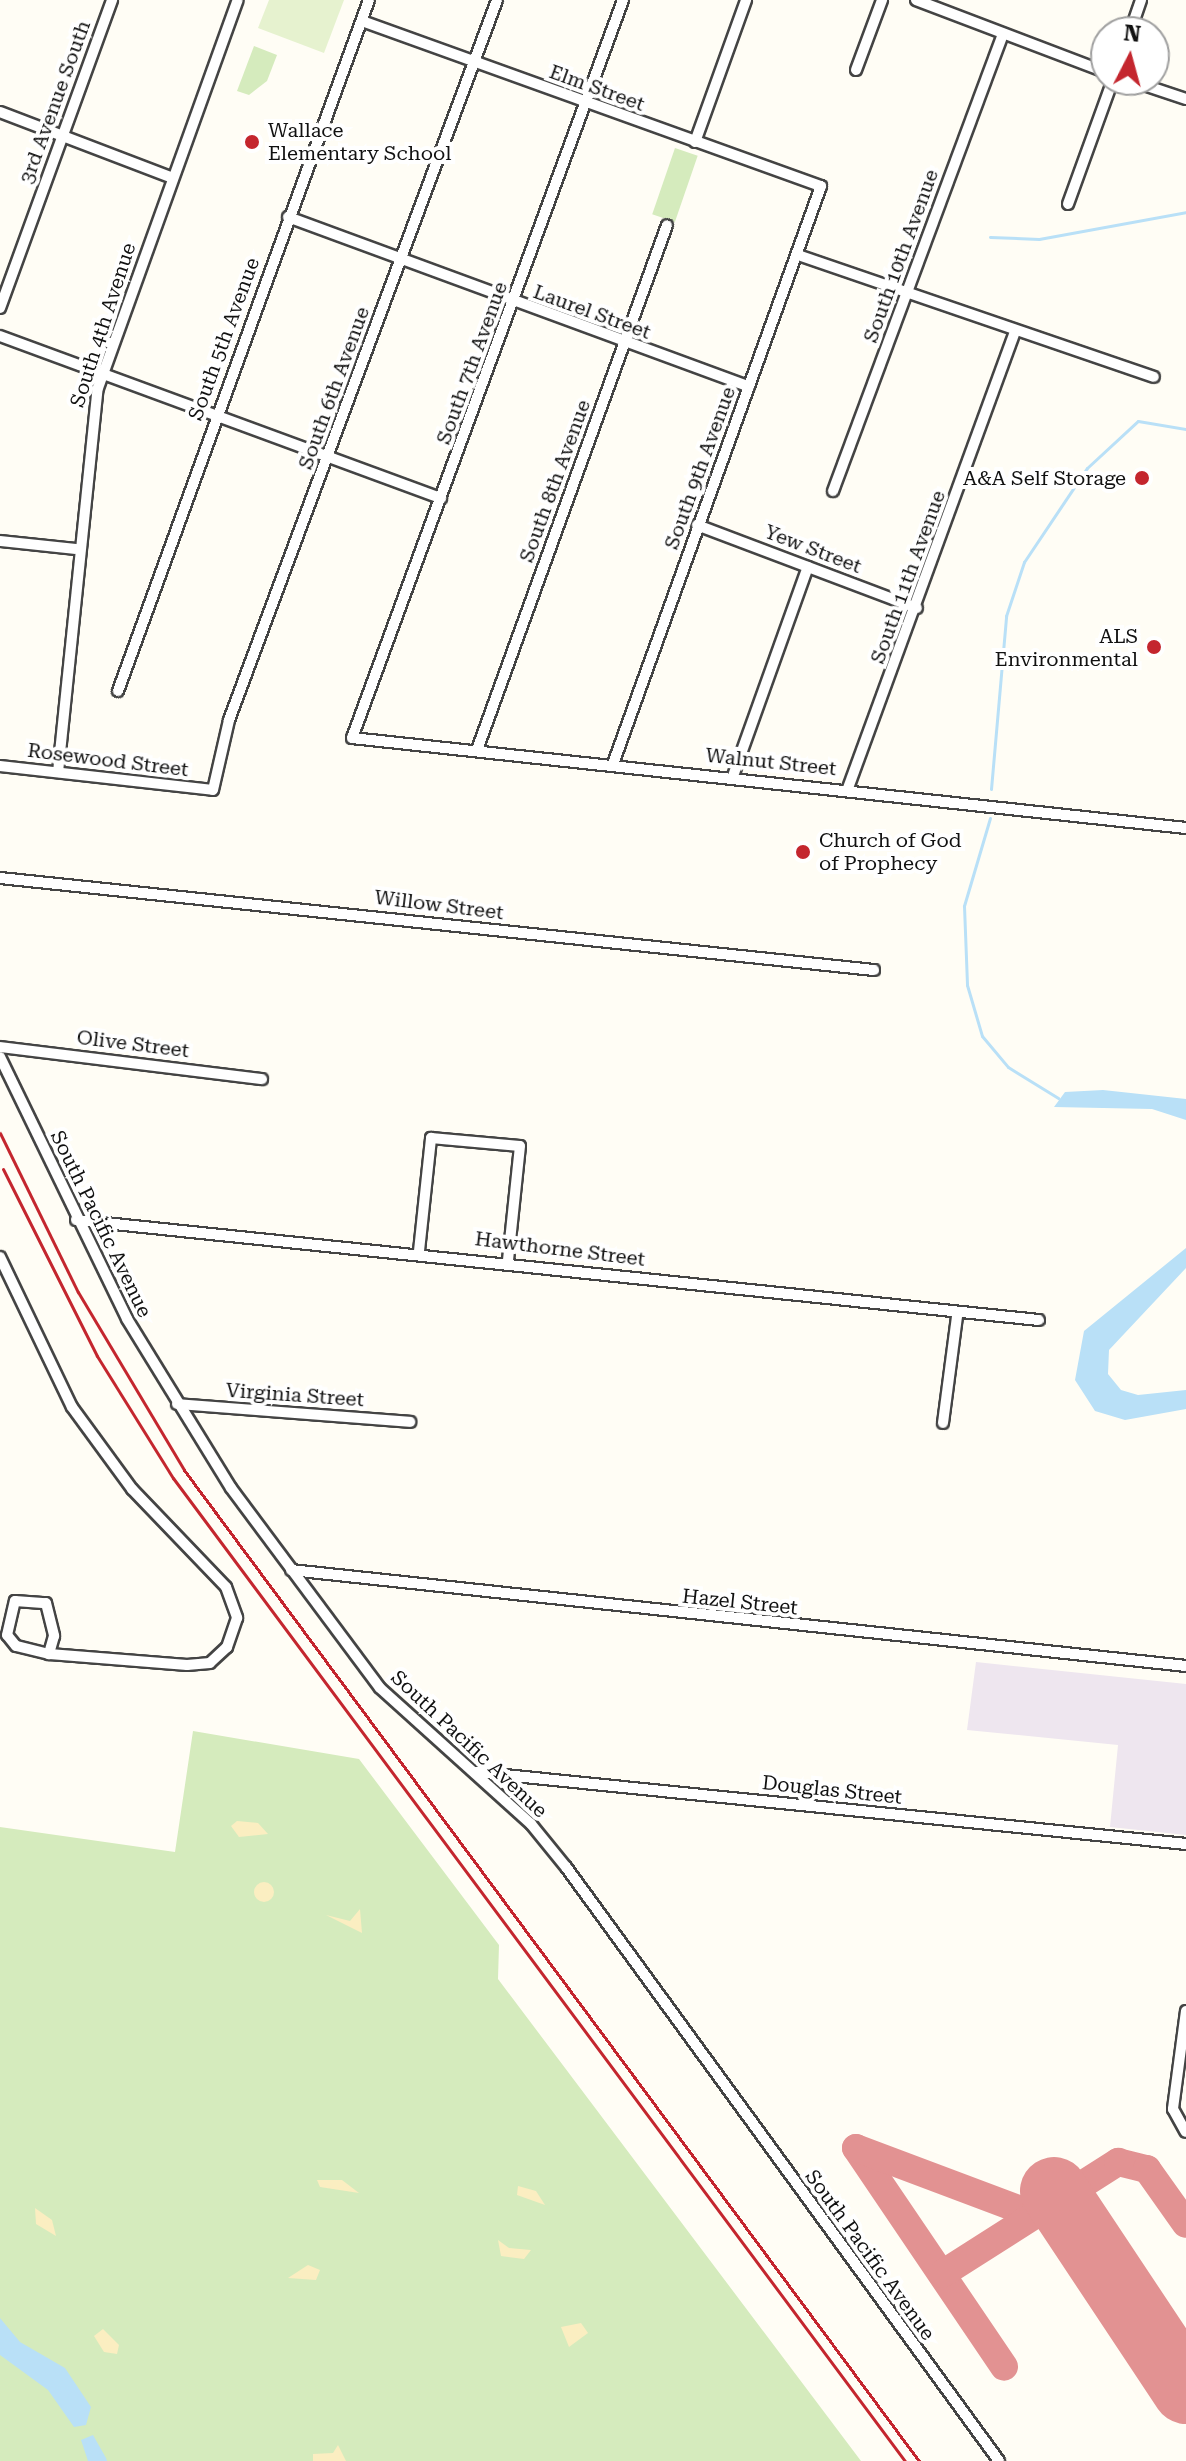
<!DOCTYPE html>
<html>
<head>
<meta charset="utf-8">
<style>
  body { margin:0 }
  #map { position:relative; width:1186px; height:2461px; overflow:hidden; background:#fffdf5; font-family:"Roboto Serif",serif }
  div>[style] { position:absolute }
  [style*='--x'] { left:calc(var(--x)*1px); top:calc(var(--y)*1px); width:calc(var(--w)*1px); rotate:calc(var(--a)*1deg) }
  .industrial>* { inset:0; background:#eee6ef }
  .green>* { inset:0; background:#d5ebbd; transform-origin:0 0 }
  .sand>* { inset:0; background:#fbeec1 }
  .round { border-radius:50% }
  .pitch>* { inset:0; background:#e6f2cf }
  .water>* { inset:0; background:#b9e0f7 }
  .stream>* { height:3px; margin:-1.5px; padding:0 1.5px; transform-origin:1.5px; border-radius:1.5px; background:#b9e0f7 }
  .taxiway>* { height:28px; margin:-14px; padding:0 14px; transform-origin:14px; border-radius:14px; background:#e29292 }
  .runway>* { height:68px; margin:-34px; padding:0 34px; transform-origin:34px; border-radius:34px; background:#e29292 }
  .roads { filter:drop-shadow(2px 0 #444) drop-shadow(-2px 0 #444) drop-shadow(0 2px #444) drop-shadow(0 -2px #444) }
  .minor>* { height:10px; margin:-5px; padding:0 5px; transform-origin:5px; border-radius:5px; background:#fff }
  .rail>* { height:3px; margin:-1.5px; padding:0 1.5px; transform-origin:1.5px; border-radius:1.5px; background:#c4262e }
  .dots>* { width:22px; height:22px; translate:-50% -50%; box-sizing:border-box; border:4px solid #fff; border-radius:50% }
  span { translate:-50% -50%; white-space:nowrap; text-align:center; line-height:1.15; -webkit-text-stroke:8px #fff; paint-order:stroke }
  .street-label { font-size:20px; color:#111 }
  .poi-label { font-size:20px; color:#111 }
  .left { translate:0 -50%; text-align:left }
  .right { translate:-100% -50%; text-align:right }
  .north { position:absolute; left:1090px; top:16px; width:80px; height:80px; box-sizing:border-box; background:#fff; border:2px solid #a0a0a0; border-radius:50%; rotate:6deg; font-size:22px; font-weight:700; line-height:32px; text-align:center; color:#111 }
  .north::after { content:''; display:block; margin:auto; width:28px; height:36px; background:#c4262e; clip-path:polygon(50% 0,100% 100%,50% 72%,0 100%) }
</style>
</head>
<body>
<div id="map">
  <div class="industrial">
    <div style="clip-path:polygon(976px 1662px,1186px 1684px,1186px 1835px,1110px 1827px,1118px 1745px,967px 1730px)"></div>
  </div>
  <div class="green">
    <div style="clip-path:polygon(254px 46px,277px 55px,267px 81px,249px 95px,237px 91px)"></div>
    <div style="left:675px;top:148px;width:24px;height:70px;rotate:19deg"></div>
    <div style="clip-path:polygon(193px 1731px,359px 1759px,499px 1945px,498px 1979px,861px 2461px,0 2461px,0 1827px,175px 1852px)"></div>
  </div>
  <div class="sand">
    <div style="clip-path:polygon(237px 1821px,258px 1823px,268px 1834px,239px 1837px,231px 1826px)"></div>
    <div class="round" style="left:254px;top:1882px;width:20px;height:20px"></div>
    <div style="clip-path:polygon(360px 1909px,362px 1933px,326px 1915px,350px 1921px)"></div>
    <div style="clip-path:polygon(317px 2180px,342px 2180px,359px 2193px,320px 2187px)"></div>
    <div style="clip-path:polygon(518px 2186px,536px 2191px,545px 2205px,517px 2195px)"></div>
    <div style="clip-path:polygon(35px 2208px,52px 2220px,56px 2236px,36px 2224px)"></div>
    <div style="clip-path:polygon(498px 2240px,509px 2248px,531px 2250px,524px 2259px,501px 2256px)"></div>
    <div style="clip-path:polygon(308px 2265px,320px 2270px,316px 2280px,288px 2278px)"></div>
    <div style="clip-path:polygon(581px 2323px,588px 2333px,569px 2347px,561px 2327px)"></div>
    <div style="clip-path:polygon(103px 2329px,119px 2345px,117px 2354px,104px 2352px,94px 2336px)"></div>
    <div style="clip-path:polygon(338px 2445px,346px 2461px,313px 2461px,313px 2454px,333px 2453px)"></div>
  </div>
  <div class="pitch">
    <div style="clip-path:polygon(269px 0,344px 0,324px 53px,258px 28px)"></div>
  </div>
  <div class="water">
    <div style="clip-path:polygon(1103px 1090px,1186px 1099px,1186px 1120px,1152px 1109px,1054px 1107px,1065px 1092px)"></div>
    <div style="clip-path:polygon(1186px 1248px,1186px 1268px,1109px 1350px,1108px 1374px,1121px 1390px,1138px 1395px,1186px 1390px,1186px 1409px,1125px 1420px,1095px 1411px,1075px 1380px,1084px 1331px)"></div>
    <div style="clip-path:polygon(0 2318px,20px 2342px,65px 2368px,91px 2407px,86px 2425px,74px 2427px,48px 2390px,0 2355px)"></div>
    <div style="clip-path:polygon(93px 2435px,106px 2458px,107px 2461px,88px 2461px,81px 2440px)"></div>
  </div>
  <div class="stream">
    <div style="--x:990;--y:237;--w:49;--a:2.3"></div>
    <div style="--x:1039;--y:239;--w:149;--a:-10.4"></div>
    <div style="--x:991;--y:789;--w:174;--a:-85"></div>
    <div style="--x:1006;--y:616;--w:57;--a:-71.6"></div>
    <div style="--x:1024;--y:562;--w:113;--a:-56.2"></div>
    <div style="--x:1087;--y:468;--w:69;--a:-42.7"></div>
    <div style="--x:1138;--y:421;--w:49;--a:9.5"></div>
    <div style="--x:990;--y:818;--w:92;--a:106.5"></div>
    <div style="--x:964;--y:906;--w:79;--a:87.8"></div>
    <div style="--x:967;--y:985;--w:53;--a:73.6"></div>
    <div style="--x:982;--y:1036;--w:40;--a:50"></div>
    <div style="--x:1008;--y:1067;--w:59;--a:31.8"></div>
  </div>
  <div class="taxiway">
    <div style="--x:856;--y:2148;--w:264;--a:55.9"></div>
    <div style="--x:856;--y:2148;--w:188;--a:20.6"></div>
    <div style="--x:942;--y:2274;--w:209;--a:-32.5"></div>
    <div style="--x:1118;--y:2162;--w:30;--a:14"></div>
    <div style="--x:1147;--y:2169;--w:67;--a:54.7"></div>
  </div>
  <div class="runway">
    <div style="--x:1054;--y:2191;--w:239;--a:56.4"></div>
  </div>
  <div class="roads">
    <div class="minor">
      <div style="--x:623;--y:0;--w:786;--a:110.16"></div>
      <div style="--x:352;--y:738;--w:839;--a:6.16"></div>
      <div style="--x:916;--y:0;--w:203;--a:20.8"></div>
      <div style="--x:362;--y:21;--w:488;--a:19.8"></div>
      <div style="--x:821;--y:186;--w:614;--a:109.79"></div>
      <div style="--x:1130;--y:32;--w:34;--a:-71"></div>
      <div style="--x:856;--y:70;--w:75;--a:-69.6"></div>
      <div style="--x:1129;--y:80;--w:60;--a:18.4"></div>
      <div style="--x:0;--y:112;--w:185;--a:20.9"></div>
      <div style="--x:695;--y:142;--w:151;--a:-70.2"></div>
      <div style="--x:1068;--y:204;--w:132;--a:-70.1"></div>
      <div style="--x:288;--y:217;--w:491;--a:20.2"></div>
      <div style="--x:798;--y:255;--w:376;--a:18.9"></div>
      <div style="--x:0;--y:308;--w:328;--a:-70"></div>
      <div style="--x:0;--y:336;--w:470;--a:20.2"></div>
      <div style="--x:833;--y:491;--w:488;--a:-69.6"></div>
      <div style="--x:697;--y:525;--w:235;--a:20.7"></div>
      <div style="--x:0;--y:541;--w:76;--a:6"></div>
      <div style="--x:118;--y:691;--w:735;--a:-70.04"></div>
      <div style="--x:477;--y:750;--w:558;--a:-70.1"></div>
      <div style="--x:0;--y:766;--w:214;--a:6.4"></div>
      <div style="--x:213;--y:790;--w:72;--a:-77.1"></div>
      <div style="--x:229;--y:720;--w:768;--a:-69.58"></div>
      <div style="--x:58;--y:772;--w:386;--a:-84.1"></div>
      <div style="--x:98;--y:388;--w:412;--a:-70.2"></div>
      <div style="--x:733;--y:776;--w:222;--a:-70.3"></div>
      <div style="--x:848;--y:788;--w:486;--a:-69.9"></div>
      <div style="--x:0;--y:878;--w:879;--a:6.01"></div>
      <div style="--x:0;--y:1047;--w:264;--a:7"></div>
      <div style="--x:0;--y:1057;--w:291;--a:64.1"></div>
      <div style="--x:127;--y:1319;--w:198;--a:58.4"></div>
      <div style="--x:231;--y:1488;--w:249;--a:53.3"></div>
      <div style="--x:380;--y:1688;--w:203;--a:42"></div>
      <div style="--x:531;--y:1824;--w:55;--a:50.9"></div>
      <div style="--x:566;--y:1867;--w:735;--a:53.91"></div>
      <div style="--x:76;--y:1220;--w:968;--a:5.93"></div>
      <div style="--x:419;--y:1251;--w:114;--a:-83.9"></div>
      <div style="--x:431;--y:1138;--w:89;--a:5.1"></div>
      <div style="--x:520;--y:1146;--w:115;--a:96"></div>
      <div style="--x:0;--y:1257;--w:166;--a:64.4"></div>
      <div style="--x:72;--y:1407;--w:102;--a:53.8"></div>
      <div style="--x:132;--y:1489;--w:136;--a:46.2"></div>
      <div style="--x:226;--y:1587;--w:33;--a:70"></div>
      <div style="--x:237;--y:1618;--w:31;--a:109"></div>
      <div style="--x:227;--y:1647;--w:23;--a:137"></div>
      <div style="--x:210;--y:1663;--w:23;--a:175"></div>
      <div style="--x:187;--y:1665;--w:138;--a:-175.4"></div>
      <div style="--x:49;--y:1654;--w:34;--a:-166"></div>
      <div style="--x:16;--y:1646;--w:14;--a:-129"></div>
      <div style="--x:7;--y:1635;--w:35;--a:-77"></div>
      <div style="--x:15;--y:1601;--w:31;--a:4"></div>
      <div style="--x:46;--y:1603;--w:34;--a:76"></div>
      <div style="--x:54;--y:1636;--w:19;--a:106"></div>
      <div style="--x:177;--y:1404;--w:234;--a:4.4"></div>
      <div style="--x:943;--y:1423;--w:108;--a:-82.5"></div>
      <div style="--x:291;--y:1570;--w:900;--a:6.12"></div>
      <div style="--x:475;--y:1772;--w:715;--a:5.78"></div>
      <div style="--x:1186;--y:2011;--w:99;--a:97.6"></div>
      <div style="--x:1173;--y:2109;--w:26;--a:61"></div>
    </div>
  </div>
  <div class="rail">
    <div style="--x:0;--y:1133;--w:177;--a:63.9"></div>
    <div style="--x:78;--y:1292;--w:207;--a:59.2"></div>
    <div style="--x:184;--y:1470;--w:1234;--a:53.44"></div>
    <div style="--x:3;--y:1169;--w:209;--a:63.3"></div>
    <div style="--x:97;--y:1356;--w:144;--a:58.1"></div>
    <div style="--x:173;--y:1478;--w:1226;--a:53.33"></div>
  </div>
  <div class="dots">
    <div style="left:252px;top:142px;background:#c4262e"></div>
    <div style="left:1142px;top:478px;background:#c4262e"></div>
    <div style="left:1154px;top:647px;background:#c4262e"></div>
    <div style="left:803px;top:852px;background:#c4262e"></div>
  </div>
  <div class="street-label">
    <span style="left:597px;top:88px;rotate:20deg">Elm Street</span>
    <span style="left:55px;top:102px;rotate:-70deg">3rd Avenue South</span>
    <span style="left:901px;top:256px;rotate:-70deg">South 10th Avenue</span>
    <span style="left:592px;top:312px;rotate:20deg">Laurel Street</span>
    <span style="left:103px;top:325px;rotate:-72deg">South 4th Avenue</span>
    <span style="left:224px;top:339px;rotate:-70deg">South 5th Avenue</span>
    <span style="left:472px;top:363px;rotate:-70deg">South 7th Avenue</span>
    <span style="left:334px;top:388px;rotate:-70deg">South 6th Avenue</span>
    <span style="left:700px;top:468px;rotate:-70deg">South 9th Avenue</span>
    <span style="left:555px;top:481px;rotate:-70deg">South 8th Avenue</span>
    <span style="left:813px;top:549px;rotate:21deg">Yew Street</span>
    <span style="left:908px;top:577px;rotate:-70deg">South 11th Avenue</span>
    <span style="left:108px;top:760px;rotate:7deg">Rosewood Street</span>
    <span style="left:771px;top:762px;rotate:6deg">Walnut Street</span>
    <span style="left:439px;top:905px;rotate:7deg">Willow Street</span>
    <span style="left:133px;top:1044px;rotate:7deg">Olive Street</span>
    <span style="left:101px;top:1224px;rotate:64deg">South Pacific Avenue</span>
    <span style="left:560px;top:1249px;rotate:7deg">Hawthorne Street</span>
    <span style="left:295px;top:1395px;rotate:4deg">Virginia Street</span>
    <span style="left:740px;top:1602px;rotate:6deg">Hazel Street</span>
    <span style="left:469px;top:1744px;rotate:43deg">South Pacific Avenue</span>
    <span style="left:832px;top:1790px;rotate:6deg">Douglas Street</span>
    <span style="left:870px;top:2255px;rotate:54deg">South Pacific Avenue</span>
  </div>
  <div class="poi-label">
    <span class="left" style="left:268px;top:142px">Wallace<br>Elementary School</span>
    <span class="right" style="left:1126px;top:478px">A&amp;A Self Storage</span>
    <span class="right" style="left:1138px;top:648px">ALS<br>Environmental</span>
    <span class="left" style="left:819px;top:852px">Church of God<br>of Prophecy</span>
  </div>
  <div class="north">N</div>
</div>
</body>
</html>
